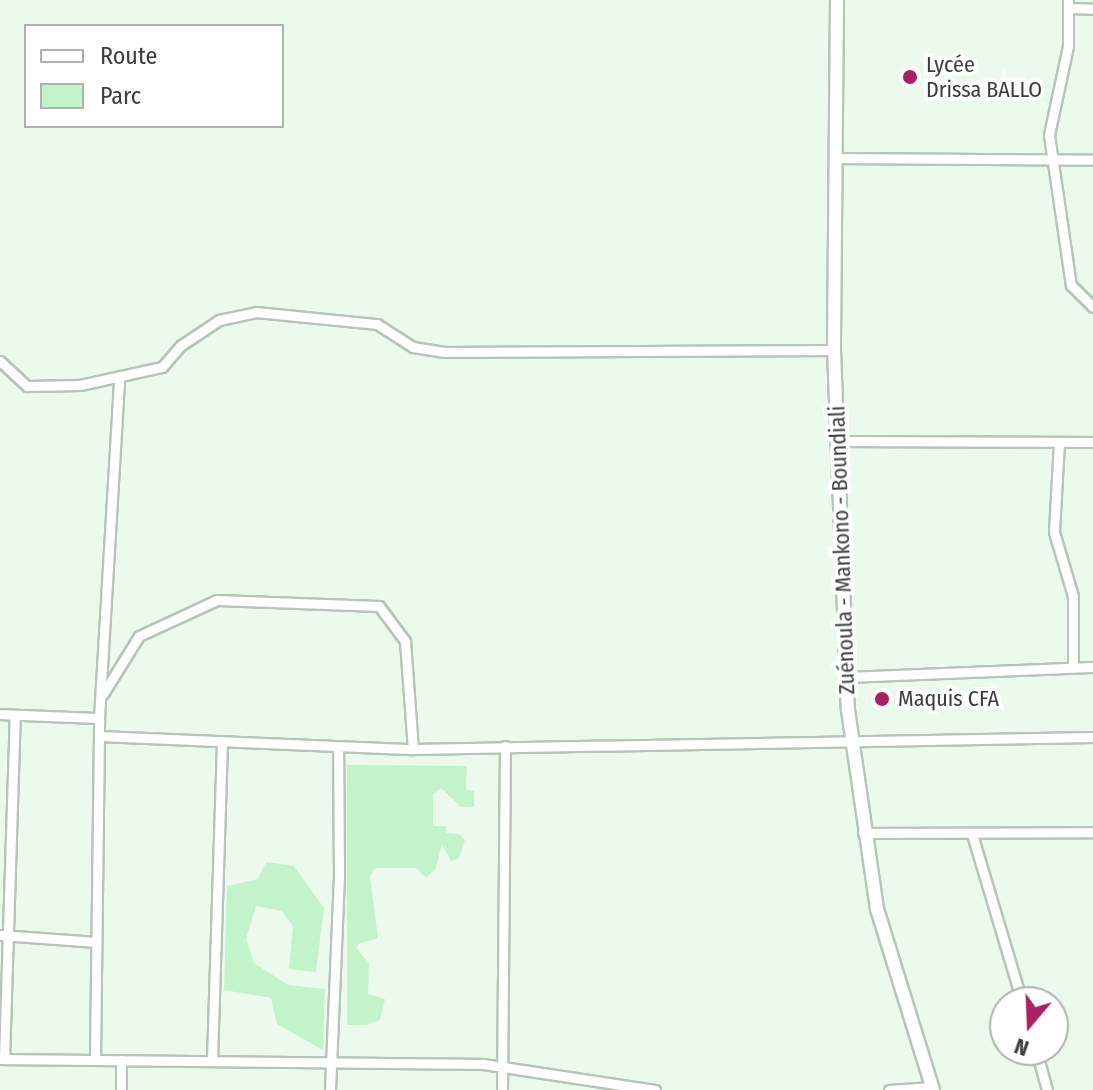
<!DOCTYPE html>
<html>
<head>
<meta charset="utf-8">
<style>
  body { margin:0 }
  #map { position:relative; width:1093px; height:1090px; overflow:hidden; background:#ecfaee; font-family:"Fira Sans Condensed",sans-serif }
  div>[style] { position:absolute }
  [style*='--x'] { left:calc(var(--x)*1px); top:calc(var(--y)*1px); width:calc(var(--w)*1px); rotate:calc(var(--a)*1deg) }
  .green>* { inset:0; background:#c3f3ca }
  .roads { filter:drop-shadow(2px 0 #b7c4b9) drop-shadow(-2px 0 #b7c4b9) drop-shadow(0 2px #b7c4b9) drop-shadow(0 -2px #b7c4b9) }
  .minor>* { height:9px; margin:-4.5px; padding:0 4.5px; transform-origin:4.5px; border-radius:4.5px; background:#fff }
  .major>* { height:12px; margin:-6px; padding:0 6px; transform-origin:6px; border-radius:6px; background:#fff }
  .dots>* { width:22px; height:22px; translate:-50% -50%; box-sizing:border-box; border:4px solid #fff; border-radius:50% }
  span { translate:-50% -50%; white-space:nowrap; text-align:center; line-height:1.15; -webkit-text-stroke:8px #fff; paint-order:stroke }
  .poi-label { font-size:22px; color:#393e39 }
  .left { translate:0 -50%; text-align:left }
  .street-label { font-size:22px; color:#393e39 }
  .legend { position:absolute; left:24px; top:24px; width:260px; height:104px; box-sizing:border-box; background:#fff; border:2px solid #b0b2b0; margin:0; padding:10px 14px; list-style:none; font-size:24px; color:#393e39 }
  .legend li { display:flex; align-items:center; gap:16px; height:40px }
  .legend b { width:40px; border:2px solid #b0b2b0 }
  .north { position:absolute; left:989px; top:986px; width:80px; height:80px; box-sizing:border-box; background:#fff; border:2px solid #b0b2b0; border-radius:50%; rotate:199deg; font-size:22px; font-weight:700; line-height:32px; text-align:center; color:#393e39 }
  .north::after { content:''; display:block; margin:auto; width:28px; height:36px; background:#ab2060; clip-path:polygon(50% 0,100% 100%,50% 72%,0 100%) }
</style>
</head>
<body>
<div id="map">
  <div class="green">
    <div style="clip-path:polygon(347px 765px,467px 766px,466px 790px,474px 791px,474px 807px,461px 807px,441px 788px,433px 794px,433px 826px,446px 826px,446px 833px,459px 834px,465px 840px,459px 858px,451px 861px,442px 844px,436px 868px,426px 878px,416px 868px,375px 868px,370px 877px,378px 938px,358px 944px,357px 949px,369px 963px,368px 994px,385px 999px,380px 1020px,366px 1025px,347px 1025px)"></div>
    <div style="clip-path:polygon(266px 862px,294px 866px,324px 908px,316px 972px,289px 969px,293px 926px,282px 911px,256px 906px,246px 939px,254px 963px,288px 985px,325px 989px,323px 1050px,277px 1024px,271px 998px,224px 990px,227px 886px,258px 879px)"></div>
  </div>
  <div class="roads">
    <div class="minor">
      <div style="--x:1068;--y:0;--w:46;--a:90"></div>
      <div style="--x:1068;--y:46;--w:91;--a:102.1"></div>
      <div style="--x:1049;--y:135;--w:152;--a:81.7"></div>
      <div style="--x:1071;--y:285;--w:31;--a:45"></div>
      <div style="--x:1069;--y:8;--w:24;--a:2"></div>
      <div style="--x:835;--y:158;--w:258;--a:0.4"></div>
      <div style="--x:0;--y:361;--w:37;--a:43"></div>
      <div style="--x:27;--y:386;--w:53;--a:-1.1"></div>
      <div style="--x:80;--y:385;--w:84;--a:-12.4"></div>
      <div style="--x:162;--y:367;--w:28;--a:-49"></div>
      <div style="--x:180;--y:346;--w:47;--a:-33.7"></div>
      <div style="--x:219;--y:320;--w:38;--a:-12"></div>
      <div style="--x:256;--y:312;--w:122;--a:5.7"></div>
      <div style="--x:377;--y:324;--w:43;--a:32.6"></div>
      <div style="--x:413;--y:347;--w:32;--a:9"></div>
      <div style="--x:445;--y:352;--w:389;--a:-0.3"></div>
      <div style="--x:837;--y:441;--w:256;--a:0.2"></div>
      <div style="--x:1059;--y:442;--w:90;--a:93.2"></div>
      <div style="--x:1054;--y:532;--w:67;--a:73.5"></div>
      <div style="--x:1073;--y:596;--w:71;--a:90"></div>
      <div style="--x:845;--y:677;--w:248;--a:-2.3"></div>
      <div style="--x:103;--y:694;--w:68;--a:-58.2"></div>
      <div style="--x:139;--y:636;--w:86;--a:-24.8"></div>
      <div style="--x:217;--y:600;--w:162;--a:2.1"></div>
      <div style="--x:379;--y:606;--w:44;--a:53.4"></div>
      <div style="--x:405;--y:641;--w:108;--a:85.8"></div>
      <div style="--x:0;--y:714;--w:99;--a:2.3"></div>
      <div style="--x:99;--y:736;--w:314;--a:2.4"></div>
      <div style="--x:413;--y:749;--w:680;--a:-1.01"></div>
      <div style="--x:863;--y:833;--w:230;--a:-0.2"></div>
      <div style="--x:972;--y:834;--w:175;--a:73.4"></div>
      <div style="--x:0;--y:935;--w:96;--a:4.2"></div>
      <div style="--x:1036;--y:1050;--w:41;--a:74.6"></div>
      <div style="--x:0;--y:1059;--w:483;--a:0.6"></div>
      <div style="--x:483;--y:1064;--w:174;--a:8.6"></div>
      <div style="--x:4;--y:1059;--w:344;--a:-88.2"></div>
      <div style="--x:95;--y:1059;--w:341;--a:-89.3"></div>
      <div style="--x:99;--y:718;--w:342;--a:-86.6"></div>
      <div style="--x:212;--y:1060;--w:319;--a:-88.2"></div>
      <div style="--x:121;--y:1090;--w:30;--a:-90"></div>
      <div style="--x:330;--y:1090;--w:213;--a:-87.6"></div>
      <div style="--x:339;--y:877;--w:129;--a:-90.4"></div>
      <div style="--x:502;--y:1090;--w:344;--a:-89.5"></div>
      <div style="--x:889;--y:1090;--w:43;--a:-4"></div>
    </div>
    <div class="major">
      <div style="--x:837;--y:0;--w:350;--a:90.5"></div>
      <div style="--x:834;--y:350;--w:360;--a:87.8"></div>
      <div style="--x:848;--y:710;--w:201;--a:81.7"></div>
      <div style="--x:877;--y:909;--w:189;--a:72.8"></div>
    </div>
  </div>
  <div class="dots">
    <div style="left:910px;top:77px;background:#ab2060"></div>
    <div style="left:882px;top:699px;background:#ab2060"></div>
  </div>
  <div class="poi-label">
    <span class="left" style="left:926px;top:77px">Lycée<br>Drissa BALLO</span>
    <span class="left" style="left:898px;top:699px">Maquis CFA</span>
  </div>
  <div class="street-label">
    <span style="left:842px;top:550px;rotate:-92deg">Zuénoula - Mankono - Boundiali</span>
  </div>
  <ul class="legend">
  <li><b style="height:10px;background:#fff"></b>Route</li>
  <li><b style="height:22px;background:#c3f3ca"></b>Parc</li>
  </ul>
  <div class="north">N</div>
</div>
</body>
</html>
